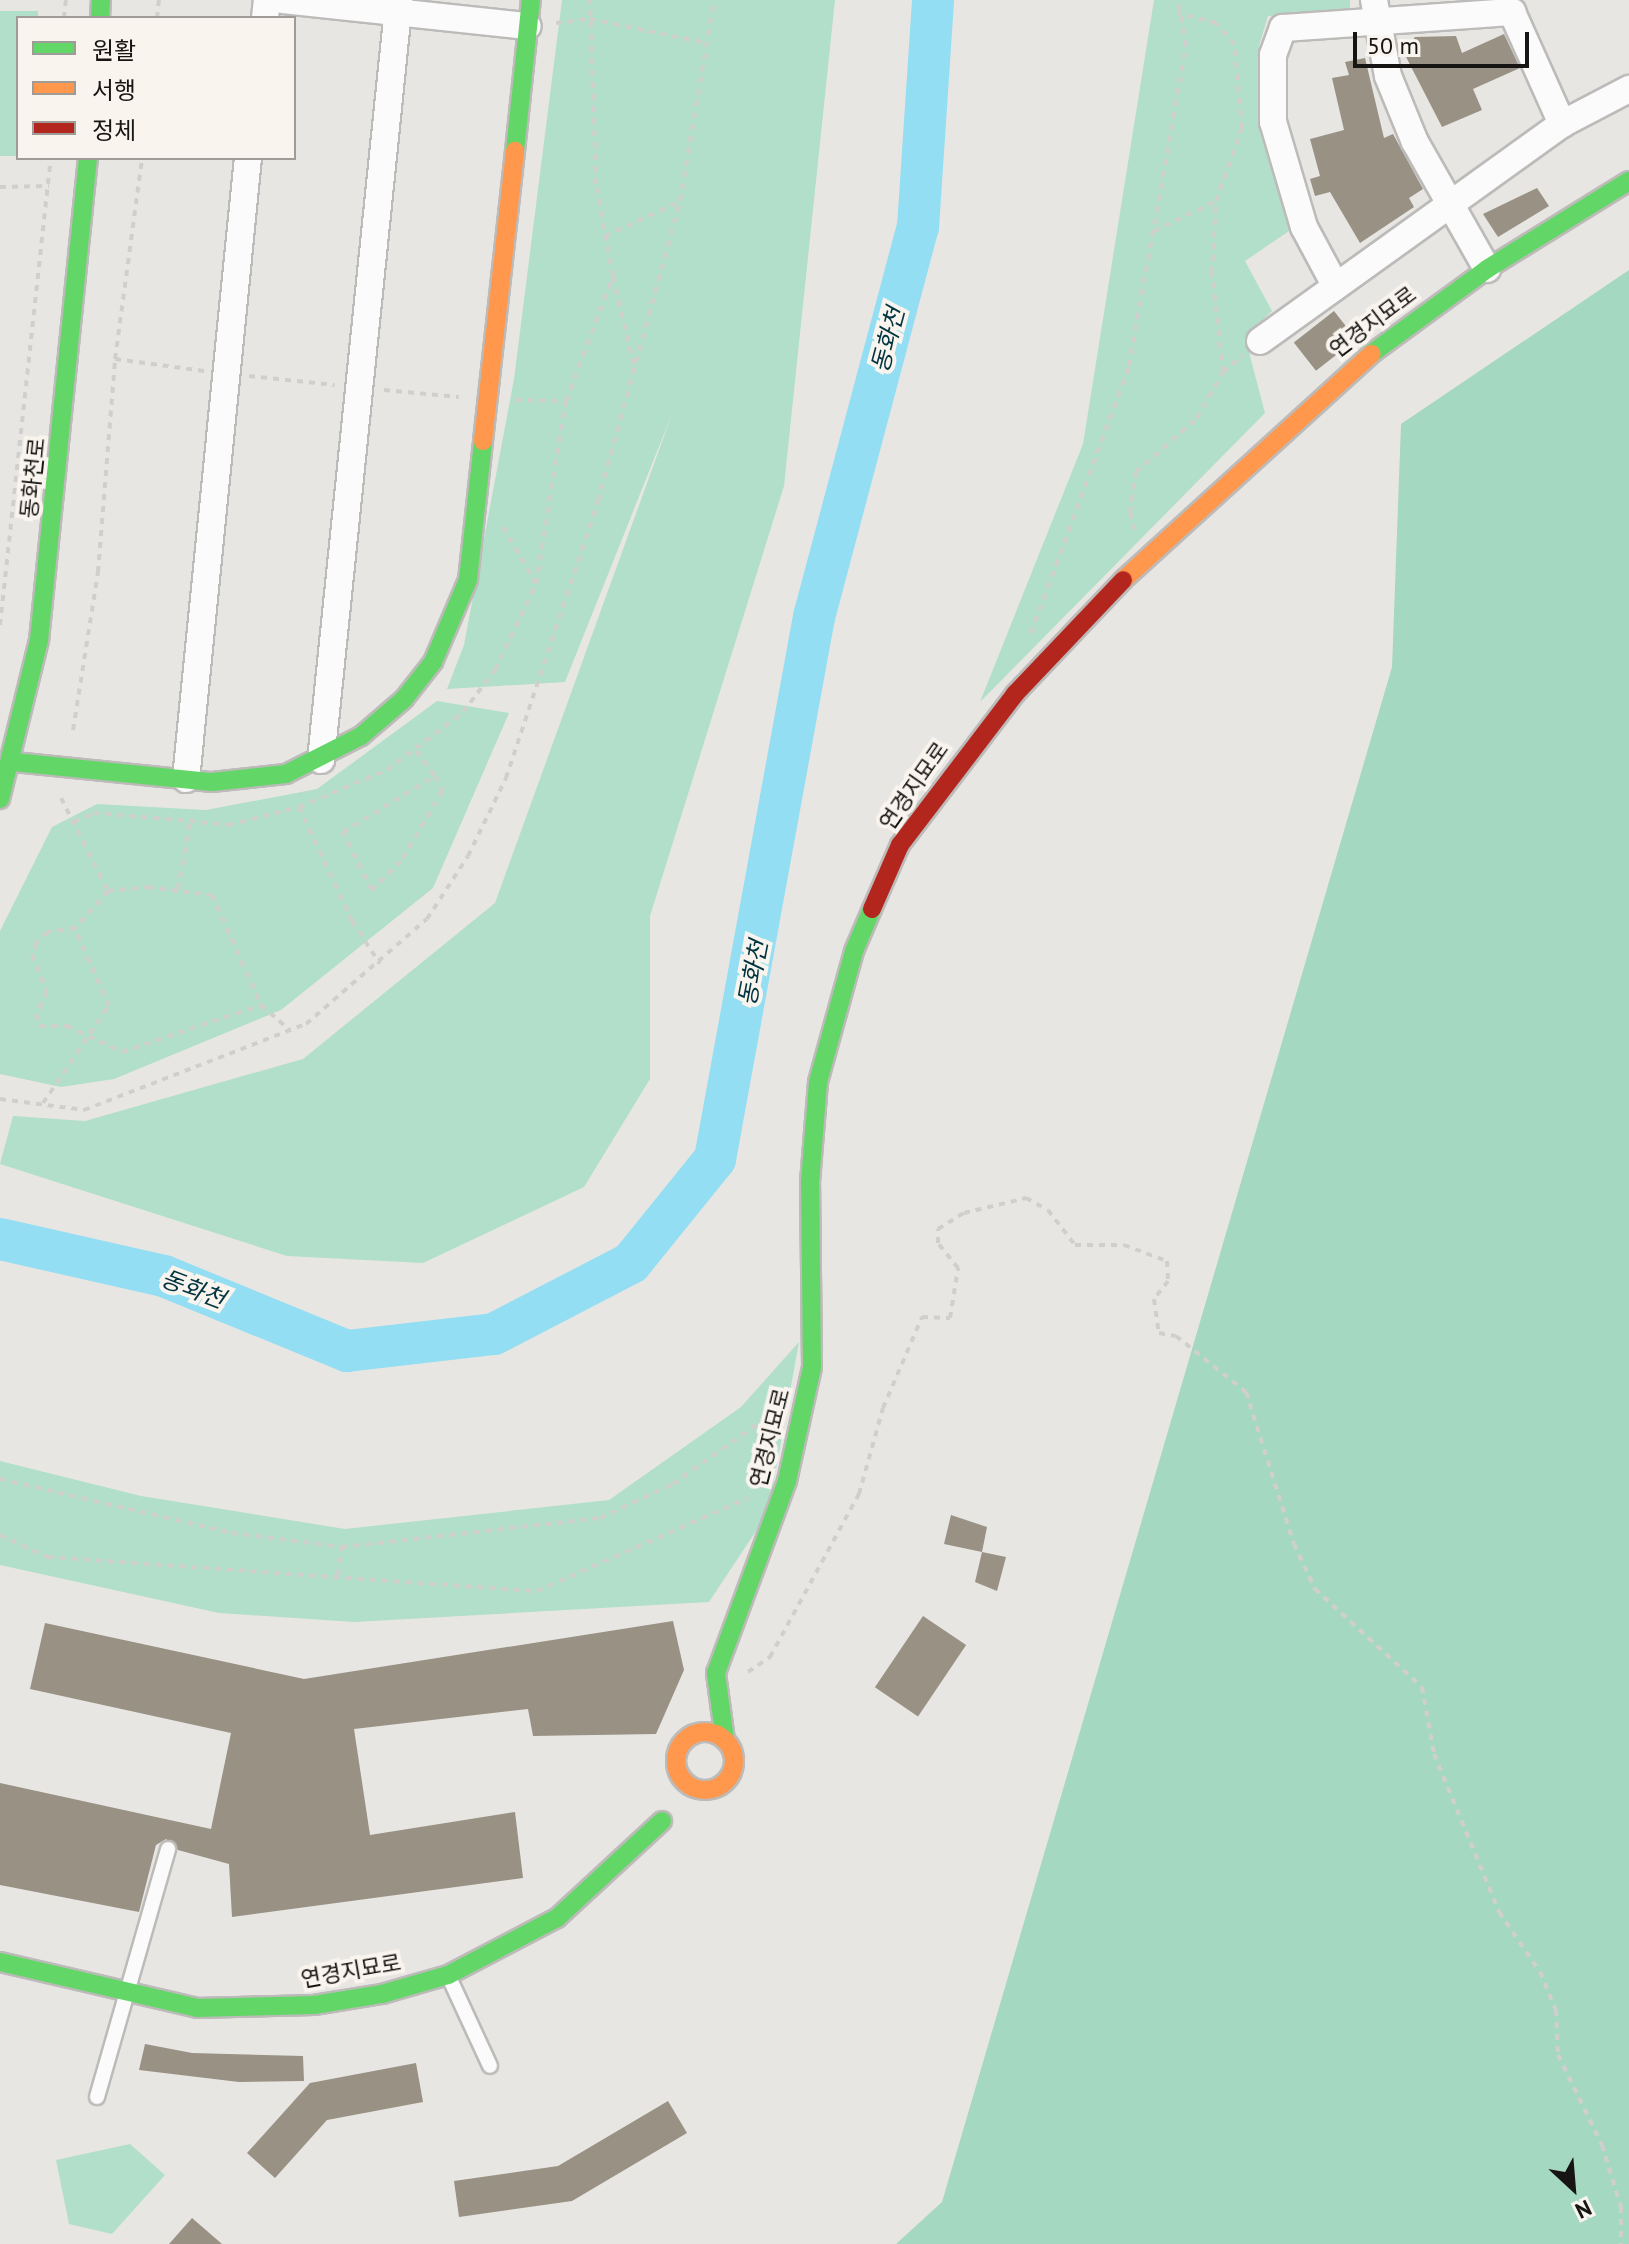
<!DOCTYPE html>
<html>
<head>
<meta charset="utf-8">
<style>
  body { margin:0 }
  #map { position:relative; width:1629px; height:2244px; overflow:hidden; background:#e8e6e3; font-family:"PT Sans","Noto Sans KR",sans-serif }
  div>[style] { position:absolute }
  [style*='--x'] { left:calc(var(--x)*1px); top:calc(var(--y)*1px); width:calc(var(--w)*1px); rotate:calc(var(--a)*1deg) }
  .green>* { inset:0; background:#b1dfc9 }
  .forest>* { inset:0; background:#a5d8c1 }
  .river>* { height:42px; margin:-21px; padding:0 21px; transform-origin:21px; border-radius:21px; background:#93def2 }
  .building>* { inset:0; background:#989184; transform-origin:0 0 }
  .path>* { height:4px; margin-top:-2px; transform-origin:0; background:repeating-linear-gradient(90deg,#d0cfce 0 6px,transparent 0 12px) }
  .roads { filter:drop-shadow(2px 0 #bdbbb9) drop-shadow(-2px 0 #bdbbb9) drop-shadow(0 2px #bdbbb9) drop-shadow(0 -2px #bdbbb9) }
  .lane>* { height:14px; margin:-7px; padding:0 7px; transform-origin:7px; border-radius:7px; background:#fcfbfb }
  .street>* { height:26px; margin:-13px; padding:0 13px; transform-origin:13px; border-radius:13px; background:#fcfbfb }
  .fast>* { height:18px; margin:-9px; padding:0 9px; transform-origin:9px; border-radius:9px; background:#63d668 }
  .slow>* { height:18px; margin:-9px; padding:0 9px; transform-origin:9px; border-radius:9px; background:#ff974d }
  .slow>.ring { margin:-9px; padding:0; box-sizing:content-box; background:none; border:18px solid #ff974d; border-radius:50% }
  .jam>* { height:18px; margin:-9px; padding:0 9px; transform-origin:9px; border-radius:9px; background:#b3261e }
  span { translate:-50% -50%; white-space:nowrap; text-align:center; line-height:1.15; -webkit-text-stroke:8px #f9f4ed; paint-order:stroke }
  .street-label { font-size:22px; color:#171513 }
  .water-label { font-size:24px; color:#003440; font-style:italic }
  .legend { position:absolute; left:16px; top:16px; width:280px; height:144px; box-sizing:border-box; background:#f9f4ed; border:2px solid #9f9b96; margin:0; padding:10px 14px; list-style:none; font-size:24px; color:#171513 }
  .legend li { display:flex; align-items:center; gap:16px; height:40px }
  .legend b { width:40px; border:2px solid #9f9b96 }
  .north { position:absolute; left:1533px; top:2148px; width:80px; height:80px; -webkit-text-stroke:6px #f9f4ed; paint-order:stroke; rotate:154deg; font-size:22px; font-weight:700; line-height:32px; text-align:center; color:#171513 }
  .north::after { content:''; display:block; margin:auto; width:28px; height:36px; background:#171513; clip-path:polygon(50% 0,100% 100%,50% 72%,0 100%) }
  .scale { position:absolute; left:1353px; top:32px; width:176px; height:36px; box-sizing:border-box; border:4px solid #171513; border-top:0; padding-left:10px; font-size:24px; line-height:28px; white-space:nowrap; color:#171513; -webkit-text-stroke:6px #f9f4ed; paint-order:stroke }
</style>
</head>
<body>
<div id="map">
  <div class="green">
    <div style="clip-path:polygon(562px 0,835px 0,784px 486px,650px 916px,650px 1079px,584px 1187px,423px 1263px,287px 1256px,0 1164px,13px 1116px,85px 1121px,303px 1059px,495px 903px,672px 414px,565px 682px,447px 689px,464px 645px,514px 379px)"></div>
    <div style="clip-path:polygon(1154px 0,1350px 0,1350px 9px,1268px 16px,1259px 46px,1261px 136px,1292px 229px,1245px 261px,1272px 311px,1245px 337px,1265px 413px,980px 702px,1083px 444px)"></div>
    <div style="clip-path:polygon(0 11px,38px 11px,38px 18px,18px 18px,18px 156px,0 156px)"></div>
    <div style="clip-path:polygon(437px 701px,509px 713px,433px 888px,281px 1010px,114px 1079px,61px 1087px,0 1074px,0 931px,52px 827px,97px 804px,206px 810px,317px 789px)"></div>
    <div style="clip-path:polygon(799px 1342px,768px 1513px,709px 1602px,354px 1622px,219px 1613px,0 1565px,0 1461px,141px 1496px,345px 1529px,609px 1500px,741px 1407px)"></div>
    <div style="clip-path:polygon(130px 2144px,165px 2175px,112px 2234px,69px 2224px,56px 2160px)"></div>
  </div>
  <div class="forest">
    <div style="clip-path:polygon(1629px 270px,1629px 2244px,896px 2244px,942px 2202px,1392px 667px,1401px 424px)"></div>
  </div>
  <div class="river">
    <div style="--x:0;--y:1239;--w:168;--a:12.7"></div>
    <div style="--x:164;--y:1276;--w:198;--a:22.3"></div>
    <div style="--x:347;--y:1351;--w:148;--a:-6.6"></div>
    <div style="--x:494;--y:1334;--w:154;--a:-27.4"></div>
    <div style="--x:631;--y:1263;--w:134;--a:-51.1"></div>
    <div style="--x:715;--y:1159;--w:551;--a:-79.65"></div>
    <div style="--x:814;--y:617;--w:404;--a:-75.1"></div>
    <div style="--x:918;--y:227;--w:227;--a:-86.2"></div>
  </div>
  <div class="building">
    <div style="clip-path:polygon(1504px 34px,1520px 68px,1473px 89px,1482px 110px,1442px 127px,1404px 53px,1415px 37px,1456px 36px,1462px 53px)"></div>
    <div style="clip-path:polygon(1365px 58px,1384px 138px,1393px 134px,1423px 189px,1409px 198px,1414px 207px,1360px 243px,1330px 192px,1315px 196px,1310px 179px,1320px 176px,1310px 139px,1344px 130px,1332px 78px,1349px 75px,1345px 62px)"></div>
    <div style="clip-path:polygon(1537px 188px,1549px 206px,1498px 237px,1483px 214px)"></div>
    <div style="left:1334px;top:311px;width:36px;height:51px;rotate:52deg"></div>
    <div style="clip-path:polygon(951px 1515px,987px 1527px,982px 1552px,944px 1544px)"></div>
    <div style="clip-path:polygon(982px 1552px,1006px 1557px,997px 1591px,975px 1582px)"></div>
    <div style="left:923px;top:1616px;width:52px;height:86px;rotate:34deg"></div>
    <div style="clip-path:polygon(673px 1621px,684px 1670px,656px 1734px,533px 1736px,528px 1709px,354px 1729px,370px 1835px,515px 1812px,523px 1878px,232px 1917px,229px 1864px,178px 1850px,166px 1839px,156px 1845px,139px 1912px,0 1885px,0 1783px,211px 1829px,231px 1733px,30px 1689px,45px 1623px,304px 1679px)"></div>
    <div style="clip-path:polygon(145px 2044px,192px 2053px,303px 2056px,304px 2081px,239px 2082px,139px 2070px)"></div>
    <div style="clip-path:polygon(416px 2063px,423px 2102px,327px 2120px,275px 2178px,247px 2153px,310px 2083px)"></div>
    <div style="clip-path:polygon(668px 2101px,687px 2133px,572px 2201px,459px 2217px,454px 2181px,558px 2166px)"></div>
    <div style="clip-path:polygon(192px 2218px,222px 2244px,169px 2244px)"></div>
  </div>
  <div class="path">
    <div style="--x:64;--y:18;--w:18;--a:-84"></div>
    <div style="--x:157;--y:18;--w:18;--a:-84"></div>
    <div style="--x:556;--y:23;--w:34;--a:-7"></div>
    <div style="--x:590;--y:19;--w:119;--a:11.6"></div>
    <div style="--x:0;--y:187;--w:49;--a:-1.2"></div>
    <div style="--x:1154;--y:231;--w:69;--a:-25.8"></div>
    <div style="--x:605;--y:236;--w:81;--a:-24.7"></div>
    <div style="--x:613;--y:277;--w:90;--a:76.6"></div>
    <div style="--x:115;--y:359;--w:90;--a:7.7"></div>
    <div style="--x:1223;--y:372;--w:26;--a:-40"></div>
    <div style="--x:249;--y:376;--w:86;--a:6"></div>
    <div style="--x:384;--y:390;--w:75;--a:5.3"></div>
    <div style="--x:515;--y:400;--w:51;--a:1.1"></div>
    <div style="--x:503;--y:527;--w:64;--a:59.8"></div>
    <div style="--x:1135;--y:530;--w:18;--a:-106"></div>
    <div style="--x:1130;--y:513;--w:41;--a:-81.7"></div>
    <div style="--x:1136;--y:472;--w:81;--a:-41.5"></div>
    <div style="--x:1197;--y:418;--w:53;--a:-60.5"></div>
    <div style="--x:1223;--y:372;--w:100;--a:-96.3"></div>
    <div style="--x:1212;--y:273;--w:72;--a:-86.8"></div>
    <div style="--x:1216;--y:201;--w:77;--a:-70.4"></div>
    <div style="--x:1242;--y:128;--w:84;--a:-95.4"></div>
    <div style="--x:1234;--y:44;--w:28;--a:-131"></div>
    <div style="--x:1216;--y:23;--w:40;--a:-165.6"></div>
    <div style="--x:0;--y:625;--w:470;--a:-83.8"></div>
    <div style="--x:1031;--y:633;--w:284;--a:-69.8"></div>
    <div style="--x:1129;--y:366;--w:325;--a:-79.9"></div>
    <div style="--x:1186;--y:46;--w:47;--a:-99.9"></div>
    <div style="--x:73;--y:730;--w:160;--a:-81"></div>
    <div style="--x:98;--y:572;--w:214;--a:-85.4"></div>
    <div style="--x:115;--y:359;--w:203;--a:-82.3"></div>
    <div style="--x:416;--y:751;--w:31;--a:53"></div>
    <div style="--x:435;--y:776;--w:17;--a:65"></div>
    <div style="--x:442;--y:791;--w:81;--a:120.4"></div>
    <div style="--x:401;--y:861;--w:41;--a:135"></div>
    <div style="--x:372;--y:890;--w:65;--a:-116.6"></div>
    <div style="--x:343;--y:832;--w:108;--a:-31.3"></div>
    <div style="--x:61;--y:798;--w:104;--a:63.2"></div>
    <div style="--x:108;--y:891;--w:50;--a:131.7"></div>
    <div style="--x:75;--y:928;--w:28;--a:172"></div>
    <div style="--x:47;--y:932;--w:16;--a:135"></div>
    <div style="--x:36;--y:943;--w:13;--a:108"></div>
    <div style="--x:32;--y:955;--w:40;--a:68"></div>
    <div style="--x:47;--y:992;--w:25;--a:117"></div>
    <div style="--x:36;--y:1014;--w:12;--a:76"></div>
    <div style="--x:39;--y:1026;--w:28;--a:0"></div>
    <div style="--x:67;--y:1026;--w:61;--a:25.3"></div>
    <div style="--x:122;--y:1052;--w:147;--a:-18.7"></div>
    <div style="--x:299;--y:807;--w:126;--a:65.1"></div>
    <div style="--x:352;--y:921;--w:51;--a:56.9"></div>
    <div style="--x:74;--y:822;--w:22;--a:-24"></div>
    <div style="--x:94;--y:813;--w:96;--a:4.8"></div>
    <div style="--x:178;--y:889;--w:69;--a:-80"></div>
    <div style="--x:190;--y:821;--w:38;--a:6"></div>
    <div style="--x:228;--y:825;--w:73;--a:-14.2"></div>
    <div style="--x:299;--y:807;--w:95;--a:-22.8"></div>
    <div style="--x:387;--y:770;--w:96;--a:-37.3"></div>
    <div style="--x:463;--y:712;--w:53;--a:-52.7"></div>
    <div style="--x:495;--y:670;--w:95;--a:-64.5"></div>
    <div style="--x:536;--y:584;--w:185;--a:-80.7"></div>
    <div style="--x:566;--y:401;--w:134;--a:-69.4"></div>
    <div style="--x:613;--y:276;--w:94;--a:-100.5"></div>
    <div style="--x:596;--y:184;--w:184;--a:-91.9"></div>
    <div style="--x:108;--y:891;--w:39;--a:-6"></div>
    <div style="--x:147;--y:887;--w:65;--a:7"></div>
    <div style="--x:212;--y:895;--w:120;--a:66"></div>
    <div style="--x:261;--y:1005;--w:38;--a:41"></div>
    <div style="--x:0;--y:1099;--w:85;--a:7.5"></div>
    <div style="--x:84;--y:1110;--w:238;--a:-21.2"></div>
    <div style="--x:306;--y:1024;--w:160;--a:-41"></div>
    <div style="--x:427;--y:919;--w:75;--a:-56.9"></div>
    <div style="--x:468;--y:856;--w:87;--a:-64"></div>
    <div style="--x:506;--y:778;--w:292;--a:-71.6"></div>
    <div style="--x:598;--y:501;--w:311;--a:-74.7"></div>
    <div style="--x:680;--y:201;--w:204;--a:-80.4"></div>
    <div style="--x:43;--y:1103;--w:117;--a:-55.8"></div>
    <div style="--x:109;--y:1006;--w:84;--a:-113.8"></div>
    <div style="--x:0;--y:1479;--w:238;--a:13.1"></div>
    <div style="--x:232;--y:1533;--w:111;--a:7.3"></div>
    <div style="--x:342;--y:1547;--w:260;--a:-6.4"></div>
    <div style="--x:600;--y:1518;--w:81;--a:-25"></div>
    <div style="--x:673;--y:1484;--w:119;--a:-35.4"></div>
    <div style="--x:0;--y:1535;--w:52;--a:25.1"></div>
    <div style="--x:47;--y:1557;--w:491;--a:4"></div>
    <div style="--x:537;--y:1591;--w:231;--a:-23.8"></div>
    <div style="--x:338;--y:1575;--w:28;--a:-82"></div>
    <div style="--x:748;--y:1672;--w:27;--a:-34"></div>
    <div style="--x:770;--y:1657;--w:186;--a:-61.4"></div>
    <div style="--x:859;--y:1494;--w:89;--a:-74.4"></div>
    <div style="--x:883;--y:1408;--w:99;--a:-66.8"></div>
    <div style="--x:922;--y:1317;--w:28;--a:2"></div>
    <div style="--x:950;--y:1318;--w:51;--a:-80.9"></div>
    <div style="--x:958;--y:1268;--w:32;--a:-129"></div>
    <div style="--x:938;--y:1243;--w:14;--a:-90"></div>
    <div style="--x:938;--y:1229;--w:31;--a:-32"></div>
    <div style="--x:964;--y:1213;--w:64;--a:-13.6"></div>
    <div style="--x:1026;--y:1198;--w:25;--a:29"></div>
    <div style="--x:1048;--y:1210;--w:44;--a:52.4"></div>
    <div style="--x:1075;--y:1245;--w:49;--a:0"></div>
    <div style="--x:1124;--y:1245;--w:46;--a:20.4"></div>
    <div style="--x:1167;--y:1261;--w:20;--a:87"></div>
    <div style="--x:1168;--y:1281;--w:23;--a:128"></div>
    <div style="--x:1154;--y:1299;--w:34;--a:82"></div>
    <div style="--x:1159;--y:1333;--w:17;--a:10"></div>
    <div style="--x:1176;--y:1336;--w:90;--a:38.7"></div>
    <div style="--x:1246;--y:1392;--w:159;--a:72.5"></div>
    <div style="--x:1294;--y:1544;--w:50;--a:65"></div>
    <div style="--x:1315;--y:1589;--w:145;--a:42.5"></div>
    <div style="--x:1422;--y:1687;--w:68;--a:79.8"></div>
    <div style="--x:1434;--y:1754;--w:171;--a:67.6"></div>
    <div style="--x:1499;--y:1912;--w:73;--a:55.7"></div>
    <div style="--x:1540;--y:1972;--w:41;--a:67.2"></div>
    <div style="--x:1556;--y:2010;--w:45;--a:87.5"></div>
    <div style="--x:1558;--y:2055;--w:100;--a:63.9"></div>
    <div style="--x:1602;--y:2145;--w:65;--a:73"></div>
    <div style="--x:1621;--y:2207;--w:37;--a:90"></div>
  </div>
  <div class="roads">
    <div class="lane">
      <div style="--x:448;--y:1975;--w:100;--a:65.2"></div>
      <div style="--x:97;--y:2097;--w:258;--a:-74"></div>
    </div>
    <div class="street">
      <div style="--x:283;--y:0;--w:246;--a:6.1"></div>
      <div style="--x:1374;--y:0;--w:77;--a:79.6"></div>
      <div style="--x:1388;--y:76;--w:71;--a:67.8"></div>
      <div style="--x:1415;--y:142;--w:146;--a:60.4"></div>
      <div style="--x:265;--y:18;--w:18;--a:-84"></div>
      <div style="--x:1334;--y:283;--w:64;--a:-118.2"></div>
      <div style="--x:1304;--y:227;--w:109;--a:-106.4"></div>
      <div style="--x:1273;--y:122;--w:67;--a:-90"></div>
      <div style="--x:1273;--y:55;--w:29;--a:-70"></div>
      <div style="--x:1283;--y:28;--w:230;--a:-4"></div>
      <div style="--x:1512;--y:12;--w:123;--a:65.9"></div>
      <div style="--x:1260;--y:341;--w:372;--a:-35.7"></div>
      <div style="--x:1562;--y:124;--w:76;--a:-27.6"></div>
      <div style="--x:321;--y:760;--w:764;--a:-84.14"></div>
      <div style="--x:186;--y:779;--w:624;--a:-84.3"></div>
    </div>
    <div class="fast">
      <div style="--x:100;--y:18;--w:18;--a:-87"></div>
      <div style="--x:515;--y:151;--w:152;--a:-84"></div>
      <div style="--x:1371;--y:354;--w:144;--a:-36.2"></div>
      <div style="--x:1487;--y:269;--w:167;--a:-31.8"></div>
      <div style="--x:14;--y:762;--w:199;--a:5.8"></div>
      <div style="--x:212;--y:782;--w:74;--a:-6.2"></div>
      <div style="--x:286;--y:774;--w:84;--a:-26.9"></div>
      <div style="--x:361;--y:736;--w:57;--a:-40.7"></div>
      <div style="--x:404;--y:699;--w:47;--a:-51.9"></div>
      <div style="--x:433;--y:662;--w:89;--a:-66.9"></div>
      <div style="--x:468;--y:580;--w:140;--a:-83.8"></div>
      <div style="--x:0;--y:799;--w:164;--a:-76.2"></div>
      <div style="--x:39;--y:640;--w:484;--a:-84.2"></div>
      <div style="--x:725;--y:1740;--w:68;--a:-97.7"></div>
      <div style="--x:716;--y:1673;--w:205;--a:-69.7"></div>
      <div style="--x:787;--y:1481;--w:117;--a:-77.6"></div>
      <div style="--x:812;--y:1367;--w:185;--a:-90.6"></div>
      <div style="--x:810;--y:1182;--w:100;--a:-85.4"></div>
      <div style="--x:818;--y:1082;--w:136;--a:-74.6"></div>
      <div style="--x:854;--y:951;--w:46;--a:-66.8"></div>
      <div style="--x:0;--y:1962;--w:202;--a:13.1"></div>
      <div style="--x:197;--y:2008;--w:117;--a:-1.5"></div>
      <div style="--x:314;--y:2005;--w:69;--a:-9.2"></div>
      <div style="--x:382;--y:1994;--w:69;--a:-16.1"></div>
      <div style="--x:448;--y:1975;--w:123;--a:-27.6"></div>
      <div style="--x:557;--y:1918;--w:143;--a:-42.7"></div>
    </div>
    <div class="slow">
      <div style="--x:483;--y:441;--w:292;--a:-83.7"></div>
      <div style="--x:1123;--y:580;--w:336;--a:-42.3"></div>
      <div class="ring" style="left:676px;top:1732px;width:40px;height:40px"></div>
    </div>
    <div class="jam">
      <div style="--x:872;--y:909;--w:70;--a:-66.4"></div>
      <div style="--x:900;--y:845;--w:190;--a:-52.7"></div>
      <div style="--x:1015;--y:694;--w:157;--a:-46.5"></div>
    </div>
  </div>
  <div class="street-label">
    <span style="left:1373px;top:322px;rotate:-37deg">연경지묘로</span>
    <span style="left:33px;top:478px;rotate:-84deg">동화천로</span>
    <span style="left:914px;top:786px;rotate:-55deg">연경지묘로</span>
    <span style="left:770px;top:1438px;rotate:-76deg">연경지묘로</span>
    <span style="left:351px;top:1971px;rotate:-10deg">연경지묘로</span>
  </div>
  <div class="water-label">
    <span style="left:888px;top:340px;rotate:-75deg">동화천</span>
    <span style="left:753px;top:973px;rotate:-79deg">동화천</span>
    <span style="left:193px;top:1289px;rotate:21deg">동화천</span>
  </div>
  <ul class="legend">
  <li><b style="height:10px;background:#63d668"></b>원활</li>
  <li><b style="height:10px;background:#ff974d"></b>서행</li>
  <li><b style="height:10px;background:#b3261e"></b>정체</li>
  </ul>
  <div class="north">N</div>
  <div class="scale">50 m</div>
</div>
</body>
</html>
